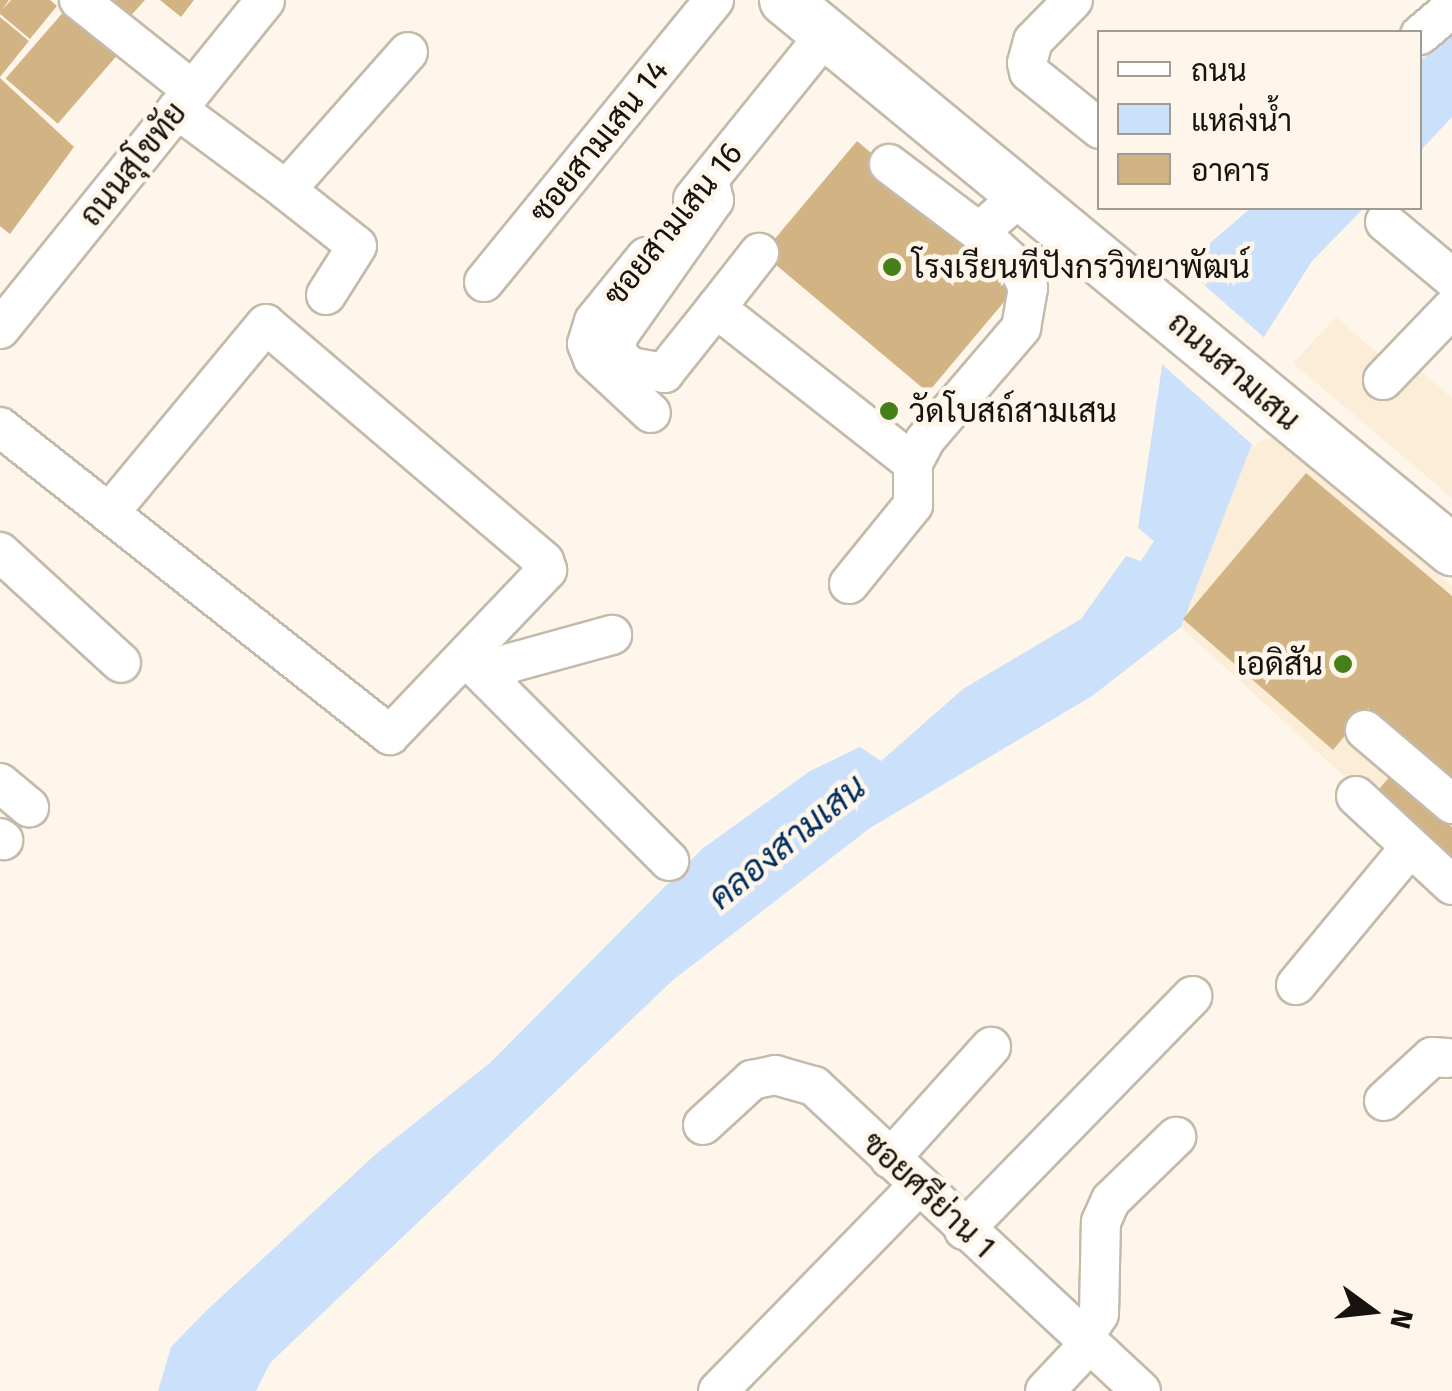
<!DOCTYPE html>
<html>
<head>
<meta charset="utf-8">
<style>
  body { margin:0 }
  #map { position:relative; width:1452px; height:1391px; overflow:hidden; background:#fef6ea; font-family:"Fira Sans",Sarabun,sans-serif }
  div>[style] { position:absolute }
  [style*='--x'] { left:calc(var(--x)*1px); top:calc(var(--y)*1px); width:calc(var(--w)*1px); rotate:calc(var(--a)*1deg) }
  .built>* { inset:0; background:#fbedd7 }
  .water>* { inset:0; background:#cbe0fa }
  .pier>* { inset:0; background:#fef6ea }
  .building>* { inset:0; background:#d2b484; transform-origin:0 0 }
  .roads { filter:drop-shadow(2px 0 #c4baab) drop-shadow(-2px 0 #c4baab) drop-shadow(0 2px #c4baab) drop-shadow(0 -2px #c4baab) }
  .minor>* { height:38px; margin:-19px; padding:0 19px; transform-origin:19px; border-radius:19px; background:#fff }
  .major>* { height:50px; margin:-25px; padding:0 25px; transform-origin:25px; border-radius:25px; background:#fff }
  .dots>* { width:28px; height:28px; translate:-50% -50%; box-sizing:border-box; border:5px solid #fef6ea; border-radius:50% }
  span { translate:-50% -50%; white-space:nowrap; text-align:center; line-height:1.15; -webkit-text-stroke:9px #fef6ea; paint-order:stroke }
  .street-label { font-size:32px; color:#16120d }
  .poi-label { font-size:32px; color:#16120d }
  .left { translate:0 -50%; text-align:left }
  .right { translate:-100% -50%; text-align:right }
  .water-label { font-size:35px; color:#002e60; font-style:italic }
  .legend { position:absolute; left:1097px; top:30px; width:325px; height:180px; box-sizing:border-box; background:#fef6ea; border:2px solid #a19b92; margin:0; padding:12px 18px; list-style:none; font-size:30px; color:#16120d }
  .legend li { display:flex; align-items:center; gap:20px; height:50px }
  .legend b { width:50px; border:2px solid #a19b92 }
  .north { position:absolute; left:1322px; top:1261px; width:100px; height:100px; -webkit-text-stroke:8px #fef6ea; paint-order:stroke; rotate:105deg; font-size:28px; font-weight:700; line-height:40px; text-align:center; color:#16120d }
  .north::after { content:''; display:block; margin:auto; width:35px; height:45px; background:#16120d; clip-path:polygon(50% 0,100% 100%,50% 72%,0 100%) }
</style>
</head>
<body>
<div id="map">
  <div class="built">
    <div style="clip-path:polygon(1336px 317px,1388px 363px,1397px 352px,1452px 398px,1452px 498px,1293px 363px)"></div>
    <div style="clip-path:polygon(1275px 437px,1452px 586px,1452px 875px,1181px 627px,1252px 444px)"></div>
  </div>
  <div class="water">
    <div style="clip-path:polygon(1452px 34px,1452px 117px,1420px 151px,1420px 61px)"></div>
    <div style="clip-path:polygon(1251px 208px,1364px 208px,1312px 261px,1264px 337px,1252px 444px,1181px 627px,1092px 696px,870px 828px,673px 980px,270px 1363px,256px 1391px,158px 1391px,171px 1347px,206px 1311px,377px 1153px,491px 1062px,702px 849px,810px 771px,860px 747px,881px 761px,963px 689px,1081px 619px,1126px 556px,1141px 561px,1154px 541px,1138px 528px,1176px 272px)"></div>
  </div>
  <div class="pier">
    <div style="clip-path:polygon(1179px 263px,1268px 341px,1256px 448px,1155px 358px,1171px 271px)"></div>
  </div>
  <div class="building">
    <div style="clip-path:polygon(0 0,9px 0,2px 10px,11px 0,50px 0,57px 6px,30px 39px,0 14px)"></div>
    <div style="clip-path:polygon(111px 0,145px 0,125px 22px,106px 5px)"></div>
    <div style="clip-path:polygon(160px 0,194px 0,181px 17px)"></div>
    <div style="left:66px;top:9px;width:69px;height:92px;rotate:41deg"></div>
    <div style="clip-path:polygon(0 17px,29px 41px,0 77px)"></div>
    <div style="clip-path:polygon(0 78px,74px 147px,10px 234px,0 226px)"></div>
    <div style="left:857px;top:141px;width:216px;height:147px;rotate:40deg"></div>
    <div style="clip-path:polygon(1306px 473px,1452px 596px,1452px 781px,1368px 708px,1333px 750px,1183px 619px)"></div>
    <div style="clip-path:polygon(1391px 775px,1452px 827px,1452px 861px,1374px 795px)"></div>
  </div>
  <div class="roads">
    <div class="minor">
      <div style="--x:79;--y:0;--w:144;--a:38.5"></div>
      <div style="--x:1073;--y:0;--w:57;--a:134.3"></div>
      <div style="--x:1033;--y:41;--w:23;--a:105"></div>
      <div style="--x:1027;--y:63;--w:9;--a:77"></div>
      <div style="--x:1029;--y:72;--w:91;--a:38.8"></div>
      <div style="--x:1420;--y:35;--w:42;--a:-40.2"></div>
      <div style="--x:177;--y:109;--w:136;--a:36.6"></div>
      <div style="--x:286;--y:190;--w:184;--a:-48.5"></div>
      <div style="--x:889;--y:164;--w:113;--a:37.1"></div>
      <div style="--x:709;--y:179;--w:22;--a:77"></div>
      <div style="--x:714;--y:200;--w:166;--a:125.2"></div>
      <div style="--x:618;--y:336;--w:17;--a:97"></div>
      <div style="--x:616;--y:353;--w:20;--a:45"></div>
      <div style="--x:630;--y:367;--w:35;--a:10"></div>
      <div style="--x:664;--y:373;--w:83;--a:-51.3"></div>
      <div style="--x:716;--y:308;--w:251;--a:38.2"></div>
      <div style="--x:286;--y:190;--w:90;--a:38.3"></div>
      <div style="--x:357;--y:246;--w:58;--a:122.3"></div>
      <div style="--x:693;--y:199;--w:213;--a:-51.1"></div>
      <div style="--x:1385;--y:222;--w:87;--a:39.9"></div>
      <div style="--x:646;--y:257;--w:82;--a:129.1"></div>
      <div style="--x:594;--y:321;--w:24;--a:107"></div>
      <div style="--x:587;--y:344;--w:16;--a:68"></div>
      <div style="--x:593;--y:359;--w:79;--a:43"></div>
      <div style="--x:484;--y:282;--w:364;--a:-50.8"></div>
      <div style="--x:716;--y:308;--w:70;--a:-52"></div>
      <div style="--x:0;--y:329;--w:422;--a:-51.1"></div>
      <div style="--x:1383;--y:380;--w:100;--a:-46.2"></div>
      <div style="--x:0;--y:427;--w:497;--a:38.3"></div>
      <div style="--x:390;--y:735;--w:228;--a:-46.4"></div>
      <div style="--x:547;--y:570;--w:9;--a:-108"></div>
      <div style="--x:544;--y:561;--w:365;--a:-139.6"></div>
      <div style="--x:266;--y:324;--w:246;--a:129.7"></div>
      <div style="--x:0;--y:552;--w:164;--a:42.5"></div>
      <div style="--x:849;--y:584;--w:102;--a:-51"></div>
      <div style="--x:913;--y:505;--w:42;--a:-90"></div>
      <div style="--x:913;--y:463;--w:26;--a:-62"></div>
      <div style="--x:925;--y:440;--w:148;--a:-49.4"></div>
      <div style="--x:1021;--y:328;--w:41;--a:-80.1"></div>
      <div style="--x:1028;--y:288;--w:21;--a:-115"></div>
      <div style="--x:1019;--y:269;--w:54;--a:-137.2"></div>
      <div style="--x:979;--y:232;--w:60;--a:-40.9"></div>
      <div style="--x:466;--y:657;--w:288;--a:45.1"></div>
      <div style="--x:488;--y:679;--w:27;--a:-36"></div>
      <div style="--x:510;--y:663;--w:106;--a:-15.4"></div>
      <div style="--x:1365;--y:730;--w:114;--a:40.4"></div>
      <div style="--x:0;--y:783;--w:38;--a:40"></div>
      <div style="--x:1356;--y:796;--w:131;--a:42.8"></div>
      <div style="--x:0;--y:838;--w:4;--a:34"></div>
      <div style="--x:1296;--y:985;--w:179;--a:-50.4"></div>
      <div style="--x:1384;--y:1101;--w:65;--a:-42.5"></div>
      <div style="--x:1432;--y:1057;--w:15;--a:4"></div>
      <div style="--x:703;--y:1125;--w:67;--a:-42.6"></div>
      <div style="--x:752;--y:1080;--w:24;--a:-12"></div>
      <div style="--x:775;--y:1075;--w:41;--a:15.8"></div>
      <div style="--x:814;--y:1086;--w:447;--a:43"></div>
      <div style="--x:890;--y:1159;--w:151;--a:-48"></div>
      <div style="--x:964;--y:1230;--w:327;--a:-45.7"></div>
      <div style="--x:1084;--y:1337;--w:27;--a:-57"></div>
      <div style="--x:1099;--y:1314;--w:92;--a:-88.8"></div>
      <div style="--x:1101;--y:1222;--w:24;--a:-66"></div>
      <div style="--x:1111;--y:1200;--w:91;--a:-44.1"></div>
      <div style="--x:718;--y:1391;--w:286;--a:-45.7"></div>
      <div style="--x:1045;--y:1391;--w:66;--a:-46.8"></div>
    </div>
    <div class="major">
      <div style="--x:785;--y:0;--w:865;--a:39.51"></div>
    </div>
  </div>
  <div class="dots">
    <div style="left:892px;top:267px;background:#467f19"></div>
    <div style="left:889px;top:411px;background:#467f19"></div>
    <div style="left:1343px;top:664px;background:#467f19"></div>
  </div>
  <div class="street-label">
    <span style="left:599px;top:141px;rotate:-51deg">ซอยสามเสน 14</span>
    <span style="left:133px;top:164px;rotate:-51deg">ถนนสุโขทัย</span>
    <span style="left:673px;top:224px;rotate:-51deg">ซอยสามเสน 16</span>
    <span style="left:1234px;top:371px;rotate:41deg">ถนนสามเสน</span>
    <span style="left:929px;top:1195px;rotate:43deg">ซอยศรีย่าน 1</span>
  </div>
  <div class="poi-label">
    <span class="left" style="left:912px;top:267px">โรงเรียนทีปังกรวิทยาพัฒน์</span>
    <span class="left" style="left:909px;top:411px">วัดโบสถ์สามเสน</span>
    <span class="right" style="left:1323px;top:664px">เอดิสัน</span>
  </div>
  <div class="water-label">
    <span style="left:787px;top:842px;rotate:-39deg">คลองสามเสน</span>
  </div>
  <ul class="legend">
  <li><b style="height:12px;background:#fff"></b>ถนน</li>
  <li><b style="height:28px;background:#cbe0fa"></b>แหล่งน้ำ</li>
  <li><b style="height:28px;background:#d2b484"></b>อาคาร</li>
  </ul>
  <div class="north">N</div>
</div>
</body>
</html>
